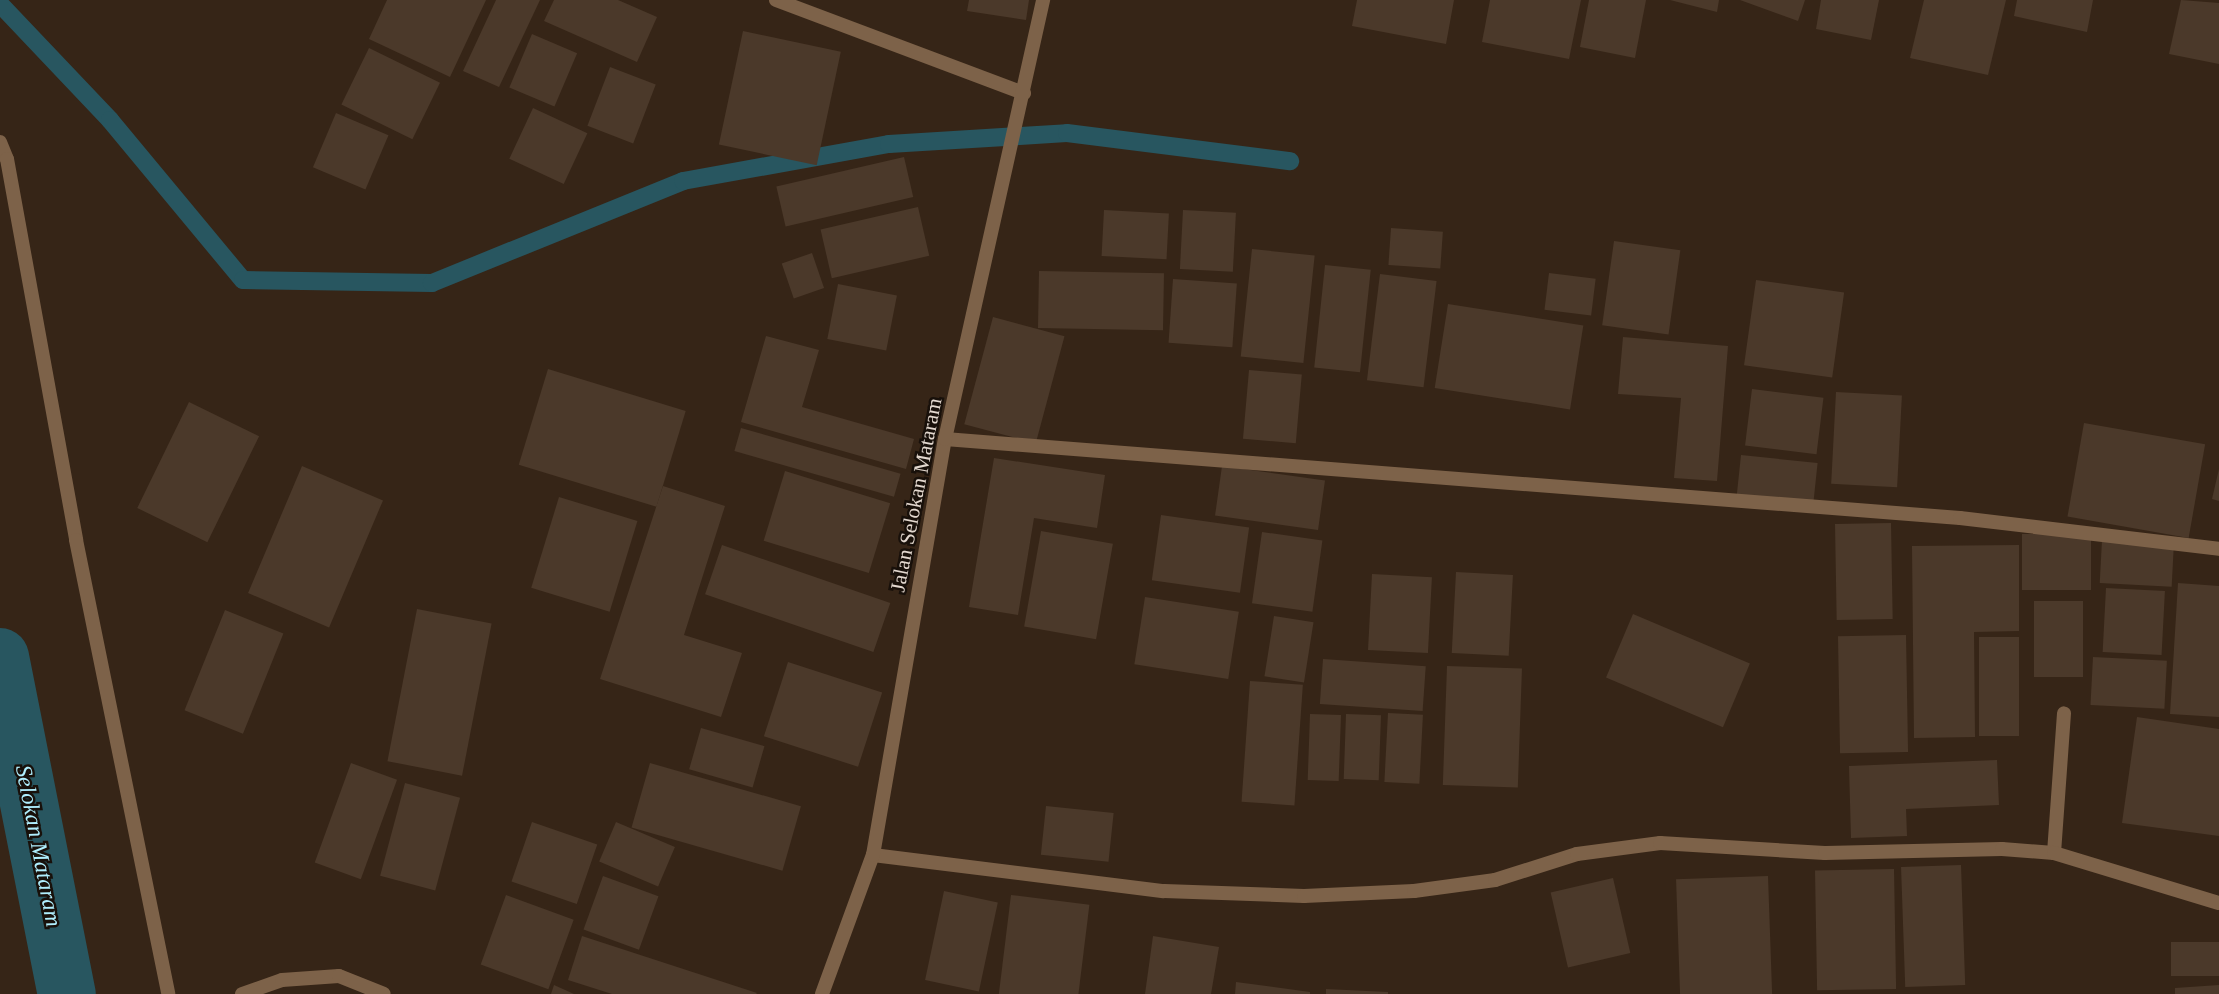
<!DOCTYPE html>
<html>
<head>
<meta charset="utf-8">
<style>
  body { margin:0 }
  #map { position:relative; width:2219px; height:994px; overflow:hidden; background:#362517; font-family:"Times New Roman",serif }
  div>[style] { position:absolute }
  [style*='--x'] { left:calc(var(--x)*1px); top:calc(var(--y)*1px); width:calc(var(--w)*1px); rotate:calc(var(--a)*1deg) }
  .stream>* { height:18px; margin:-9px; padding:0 9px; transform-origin:9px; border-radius:9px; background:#285660 }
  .canal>* { height:58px; margin:-29px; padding:0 29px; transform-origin:29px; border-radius:29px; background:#285660 }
  .building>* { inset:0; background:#4b392a; transform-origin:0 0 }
  .minor>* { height:14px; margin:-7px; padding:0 7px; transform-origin:7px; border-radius:7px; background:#7d6249 }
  span { translate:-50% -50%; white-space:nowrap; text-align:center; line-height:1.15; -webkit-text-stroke:5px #18100a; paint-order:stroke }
  .street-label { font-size:21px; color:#e3d8cf }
  .water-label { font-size:23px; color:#b0effe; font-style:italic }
</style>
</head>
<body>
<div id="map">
  <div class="stream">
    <div style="--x:0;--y:4;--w:160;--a:46.5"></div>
    <div style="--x:110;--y:120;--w:208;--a:50.3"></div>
    <div style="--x:243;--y:280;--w:189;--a:0.9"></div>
    <div style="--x:432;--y:283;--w:271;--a:-22.1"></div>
    <div style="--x:683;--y:181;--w:209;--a:-10.2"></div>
    <div style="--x:889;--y:144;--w:178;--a:-3.5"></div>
    <div style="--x:1067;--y:133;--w:225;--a:7.2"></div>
  </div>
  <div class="canal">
    <div style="--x:0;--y:657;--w:344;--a:78.8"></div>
  </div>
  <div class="building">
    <div style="clip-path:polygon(387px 0,486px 0,450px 77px,369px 39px)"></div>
    <div style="clip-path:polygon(496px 0,540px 0,499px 87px,463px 71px)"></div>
    <div style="clip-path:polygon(554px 0,618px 0,657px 17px,637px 62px,544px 21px)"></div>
    <div style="clip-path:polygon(969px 0,1029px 0,1026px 20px,967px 11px)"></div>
    <div style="clip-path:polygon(1357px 0,1454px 0,1446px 44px,1352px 26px)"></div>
    <div style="clip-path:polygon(1490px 0,1581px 0,1569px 59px,1482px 42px)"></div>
    <div style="clip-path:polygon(1589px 0,1646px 0,1635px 58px,1580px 47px)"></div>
    <div style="clip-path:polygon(1670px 0,1719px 0,1717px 12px)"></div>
    <div style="clip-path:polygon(1740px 0,1805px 0,1798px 21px)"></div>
    <div style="clip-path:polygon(1821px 0,1879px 0,1871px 40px,1816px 29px)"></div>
    <div style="clip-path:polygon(1924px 0,2006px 0,1988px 75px,1910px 58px)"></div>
    <div style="clip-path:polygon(2017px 0,2093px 0,2087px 32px,2014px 16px)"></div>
    <div style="clip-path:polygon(2181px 0,2219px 3px,2219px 64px,2169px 54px)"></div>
    <div style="left:743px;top:31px;width:100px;height:116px;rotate:12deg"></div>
    <div style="left:532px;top:34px;width:49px;height:58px;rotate:23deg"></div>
    <div style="left:369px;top:48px;width:79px;height:63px;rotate:26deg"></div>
    <div style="left:610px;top:67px;width:49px;height:63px;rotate:21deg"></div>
    <div style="left:533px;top:108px;width:60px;height:56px;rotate:25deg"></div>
    <div style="left:336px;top:113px;width:57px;height:59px;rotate:23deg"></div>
    <div style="left:904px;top:157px;width:41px;height:131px;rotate:77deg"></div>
    <div style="left:918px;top:207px;width:50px;height:100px;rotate:77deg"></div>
    <div style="left:1104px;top:210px;width:65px;height:46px;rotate:3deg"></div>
    <div style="left:1183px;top:210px;width:53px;height:59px;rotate:3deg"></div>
    <div style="left:1391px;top:228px;width:52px;height:37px;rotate:4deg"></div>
    <div style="left:1614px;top:241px;width:67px;height:85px;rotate:8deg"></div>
    <div style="left:1252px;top:249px;width:63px;height:108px;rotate:6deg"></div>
    <div style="left:812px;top:253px;width:37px;height:32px;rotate:71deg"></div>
    <div style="left:1325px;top:265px;width:46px;height:103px;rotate:6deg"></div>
    <div style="left:1039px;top:271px;width:125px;height:57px;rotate:1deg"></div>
    <div style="left:1549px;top:273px;width:47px;height:37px;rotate:7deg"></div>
    <div style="left:1380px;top:274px;width:57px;height:107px;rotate:7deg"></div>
    <div style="left:1173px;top:279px;width:64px;height:64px;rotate:4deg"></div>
    <div style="left:1756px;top:280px;width:89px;height:86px;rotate:8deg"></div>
    <div style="left:838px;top:284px;width:60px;height:56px;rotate:11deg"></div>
    <div style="left:1448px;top:304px;width:137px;height:85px;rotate:9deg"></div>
    <div style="left:993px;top:317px;width:74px;height:111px;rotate:15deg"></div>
    <div style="clip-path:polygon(766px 336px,819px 350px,802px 407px,914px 439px,906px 469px,741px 422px)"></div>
    <div style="clip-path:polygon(1623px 337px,1728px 346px,1717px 481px,1674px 478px,1681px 398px,1618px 394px)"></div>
    <div style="left:548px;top:369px;width:144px;height:100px;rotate:17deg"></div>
    <div style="left:1249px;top:370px;width:53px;height:69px;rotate:5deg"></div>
    <div style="left:1752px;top:389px;width:72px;height:57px;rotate:7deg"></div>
    <div style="left:1836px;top:392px;width:66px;height:92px;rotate:3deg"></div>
    <div style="left:189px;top:402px;width:78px;height:118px;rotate:26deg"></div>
    <div style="left:2084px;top:423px;width:123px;height:95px;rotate:10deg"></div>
    <div style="left:741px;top:428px;width:166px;height:24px;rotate:16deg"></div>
    <div style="left:1741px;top:455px;width:77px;height:41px;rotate:6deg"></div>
    <div style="clip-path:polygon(994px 458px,1105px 475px,1097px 528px,1034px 518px,1018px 615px,969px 607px)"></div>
    <div style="left:302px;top:466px;width:88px;height:138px;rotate:23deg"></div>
    <div style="left:1222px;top:466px;width:104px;height:50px;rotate:8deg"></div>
    <div style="clip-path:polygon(2219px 469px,2219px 501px,2212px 499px)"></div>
    <div style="left:785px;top:471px;width:110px;height:73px;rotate:17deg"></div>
    <div style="clip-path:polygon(663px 486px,725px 506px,684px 635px,742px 653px,721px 717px,600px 679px)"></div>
    <div style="left:559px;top:497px;width:82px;height:95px;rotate:17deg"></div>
    <div style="left:1161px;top:515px;width:89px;height:66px;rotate:8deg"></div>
    <div style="left:1891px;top:523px;width:96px;height:56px;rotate:89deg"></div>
    <div style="left:1041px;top:531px;width:73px;height:97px;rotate:10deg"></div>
    <div style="left:1262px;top:532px;width:61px;height:72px;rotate:8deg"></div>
    <div style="left:2022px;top:534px;width:69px;height:56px"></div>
    <div style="left:2102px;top:540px;width:72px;height:43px;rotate:3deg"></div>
    <div style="left:722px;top:545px;width:178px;height:52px;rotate:19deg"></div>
    <div style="clip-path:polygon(2019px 545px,2019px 631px,1974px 632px,1975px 737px,1914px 738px,1912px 546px)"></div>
    <div style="left:1456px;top:572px;width:57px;height:81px;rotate:3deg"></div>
    <div style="left:1372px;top:574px;width:60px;height:76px;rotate:3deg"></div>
    <div style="clip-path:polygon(2178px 583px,2219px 586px,2219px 717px,2170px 714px)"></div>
    <div style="left:2106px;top:588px;width:59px;height:64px;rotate:3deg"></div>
    <div style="left:1145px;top:597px;width:95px;height:68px;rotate:9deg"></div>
    <div style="left:2034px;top:601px;width:49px;height:76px"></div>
    <div style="left:417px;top:609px;width:76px;height:155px;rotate:11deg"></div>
    <div style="left:225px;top:610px;width:63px;height:108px;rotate:22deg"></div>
    <div style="left:1633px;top:614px;width:127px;height:69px;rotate:23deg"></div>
    <div style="left:1274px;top:616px;width:40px;height:61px;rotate:9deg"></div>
    <div style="left:1906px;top:635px;width:117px;height:68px;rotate:89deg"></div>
    <div style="left:2019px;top:637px;width:99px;height:40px;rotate:90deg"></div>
    <div style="left:2093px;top:657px;width:74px;height:48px;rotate:3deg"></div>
    <div style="left:1323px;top:659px;width:103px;height:45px;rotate:4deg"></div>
    <div style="left:788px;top:662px;width:99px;height:78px;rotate:18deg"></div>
    <div style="left:1447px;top:666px;width:75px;height:119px;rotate:2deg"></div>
    <div style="left:1250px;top:681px;width:53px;height:121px;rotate:4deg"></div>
    <div style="left:1388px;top:713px;width:35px;height:69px;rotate:3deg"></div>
    <div style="left:1310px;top:714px;width:31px;height:66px;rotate:2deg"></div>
    <div style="left:1346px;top:714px;width:35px;height:65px;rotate:2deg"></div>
    <div style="clip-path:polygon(2137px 717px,2219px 729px,2219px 836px,2122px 823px)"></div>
    <div style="left:701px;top:728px;width:66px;height:43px;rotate:16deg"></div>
    <div style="clip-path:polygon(1997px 760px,1999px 805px,1906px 809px,1907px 836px,1851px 838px,1849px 766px)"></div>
    <div style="left:351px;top:763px;width:49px;height:106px;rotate:20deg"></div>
    <div style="left:650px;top:763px;width:157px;height:67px;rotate:16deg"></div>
    <div style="left:405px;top:783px;width:57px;height:96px;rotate:15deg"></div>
    <div style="left:1046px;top:806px;width:68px;height:49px;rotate:6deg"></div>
    <div style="left:532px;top:822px;width:69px;height:63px;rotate:19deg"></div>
    <div style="left:616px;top:822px;width:64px;height:43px;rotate:23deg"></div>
    <div style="left:1961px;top:865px;width:120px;height:60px;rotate:88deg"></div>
    <div style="left:1894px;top:869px;width:120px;height:79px;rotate:89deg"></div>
    <div style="left:603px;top:876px;width:59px;height:57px;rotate:20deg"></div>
    <div style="left:1768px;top:876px;width:118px;height:92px;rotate:88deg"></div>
    <div style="left:1613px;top:878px;width:77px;height:64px;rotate:77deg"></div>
    <div style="left:944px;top:891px;width:55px;height:91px;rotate:12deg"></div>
    <div style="left:506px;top:895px;width:72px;height:74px;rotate:20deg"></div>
    <div style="left:1011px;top:895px;width:79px;height:100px;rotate:7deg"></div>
    <div style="clip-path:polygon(582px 936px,757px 993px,756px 994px,612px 994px,568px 980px)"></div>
    <div style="clip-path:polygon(1153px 936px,1219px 947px,1211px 994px,1145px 994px)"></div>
    <div style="left:2219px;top:942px;width:34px;height:48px;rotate:90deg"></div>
    <div style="clip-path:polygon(1236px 982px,1310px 992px,1310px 994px,1235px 994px)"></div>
    <div style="clip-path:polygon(554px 985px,574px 994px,551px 994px)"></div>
    <div style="clip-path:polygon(2219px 985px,2219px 994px,2175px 994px,2175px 988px)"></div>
    <div style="clip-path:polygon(1326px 989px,1388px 992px,1388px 994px,1326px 994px)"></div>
  </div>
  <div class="minor">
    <div style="--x:776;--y:0;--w:265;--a:20.6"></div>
    <div style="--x:0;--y:142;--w:18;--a:68"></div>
    <div style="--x:7;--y:159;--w:387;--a:79.7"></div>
    <div style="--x:76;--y:540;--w:463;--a:78.5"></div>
    <div style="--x:945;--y:439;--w:1018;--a:4.45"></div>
    <div style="--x:1960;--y:518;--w:261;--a:6.8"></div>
    <div style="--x:2054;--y:853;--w:140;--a:-85.9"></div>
    <div style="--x:873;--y:855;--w:293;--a:7.1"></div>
    <div style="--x:1164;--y:891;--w:140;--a:2"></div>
    <div style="--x:1304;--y:896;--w:110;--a:-2.6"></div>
    <div style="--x:1414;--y:891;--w:82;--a:-7.7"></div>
    <div style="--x:1495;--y:880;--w:86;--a:-17.6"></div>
    <div style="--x:1577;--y:854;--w:84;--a:-7.5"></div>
    <div style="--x:1660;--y:843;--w:165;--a:3.5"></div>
    <div style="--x:1825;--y:853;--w:177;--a:-1.3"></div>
    <div style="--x:2002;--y:849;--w:52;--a:4.4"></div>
    <div style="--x:2054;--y:853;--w:172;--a:16.9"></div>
    <div style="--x:242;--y:994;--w:42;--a:-19.3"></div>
    <div style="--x:282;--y:980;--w:57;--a:-4"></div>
    <div style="--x:339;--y:976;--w:48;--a:21.8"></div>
    <div style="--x:822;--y:994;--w:148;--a:-69.9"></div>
    <div style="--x:873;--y:855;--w:422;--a:-80.2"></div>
    <div style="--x:945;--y:439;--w:450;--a:-77.4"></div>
  </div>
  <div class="street-label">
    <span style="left:916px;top:495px;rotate:-79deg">Jalan Selokan Mataram</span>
  </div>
  <div class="water-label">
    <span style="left:38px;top:846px;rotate:79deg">Selokan Mataram</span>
  </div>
</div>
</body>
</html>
